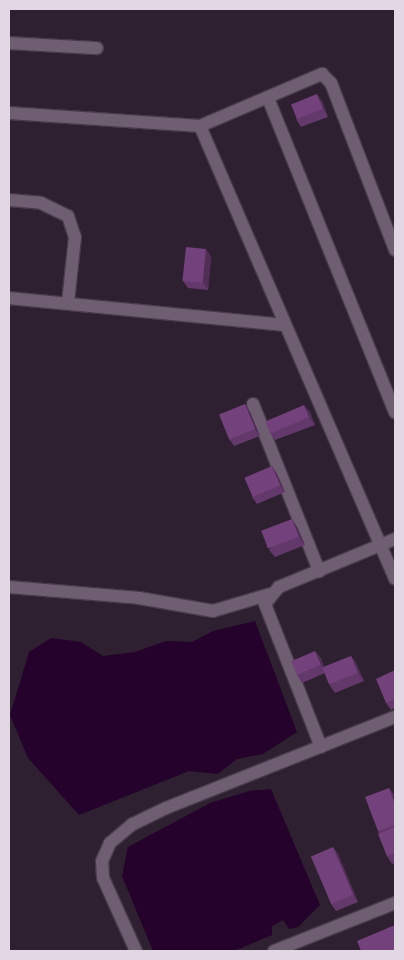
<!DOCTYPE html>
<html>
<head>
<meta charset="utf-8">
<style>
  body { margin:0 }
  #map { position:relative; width:404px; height:960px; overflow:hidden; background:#2e2031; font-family:"Playfair Display",serif }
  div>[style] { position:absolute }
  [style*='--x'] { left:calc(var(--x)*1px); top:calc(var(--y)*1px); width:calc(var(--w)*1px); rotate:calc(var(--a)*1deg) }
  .water>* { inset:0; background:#25022b }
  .roads { filter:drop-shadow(1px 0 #473b49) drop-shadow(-1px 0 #473b49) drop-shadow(0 1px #473b49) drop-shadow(0 -1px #473b49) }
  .street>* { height:12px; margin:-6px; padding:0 6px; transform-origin:6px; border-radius:6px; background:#6f5e71 }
  .wall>* { inset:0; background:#63386a }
  .shaded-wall>* { inset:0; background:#502e56 }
  .building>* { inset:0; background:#73417b; transform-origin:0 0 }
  span { translate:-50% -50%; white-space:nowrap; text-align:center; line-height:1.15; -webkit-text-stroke:4px #2e2031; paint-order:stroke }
  .frame { position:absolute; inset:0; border:10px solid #e2d8e3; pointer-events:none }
</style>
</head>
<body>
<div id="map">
  <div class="water">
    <div style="clip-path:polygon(255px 621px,297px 732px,263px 754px,237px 759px,218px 774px,189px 771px,79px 815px,28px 758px,10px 715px,29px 652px,51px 638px,81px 642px,103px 656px,135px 652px,166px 641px,192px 642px,213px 631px)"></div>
    <div style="clip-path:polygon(271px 789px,320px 905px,298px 927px,289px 929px,283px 920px,272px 926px,272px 935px,234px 951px,153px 951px,122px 876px,128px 847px,210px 803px,249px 791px)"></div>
  </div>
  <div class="roads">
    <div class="street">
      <div style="--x:9;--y:43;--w:88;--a:3.3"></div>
      <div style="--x:268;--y:98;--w:339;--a:68"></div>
      <div style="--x:9;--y:113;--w:191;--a:3.9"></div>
      <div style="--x:200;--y:126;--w:133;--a:-23.1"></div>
      <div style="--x:322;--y:74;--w:13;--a:45"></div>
      <div style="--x:331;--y:83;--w:179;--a:69"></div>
      <div style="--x:200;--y:126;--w:493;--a:66.7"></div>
      <div style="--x:9;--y:200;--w:32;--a:5"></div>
      <div style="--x:41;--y:203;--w:30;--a:26"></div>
      <div style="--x:68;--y:216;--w:22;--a:72"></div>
      <div style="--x:75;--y:237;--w:66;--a:96.1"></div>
      <div style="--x:9;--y:298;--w:276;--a:5.6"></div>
      <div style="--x:253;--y:404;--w:180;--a:68.4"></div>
      <div style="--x:9;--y:587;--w:130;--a:4.8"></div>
      <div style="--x:139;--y:598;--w:75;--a:10"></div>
      <div style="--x:213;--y:611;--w:59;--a:-16.6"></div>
      <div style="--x:321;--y:747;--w:154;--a:-111.4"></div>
      <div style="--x:265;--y:604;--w:22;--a:-51"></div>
      <div style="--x:279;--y:587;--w:126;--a:-22.5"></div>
      <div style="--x:136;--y:951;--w:80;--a:-114.3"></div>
      <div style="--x:103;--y:878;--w:17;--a:-93"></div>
      <div style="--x:102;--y:861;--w:20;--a:-66"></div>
      <div style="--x:110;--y:843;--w:30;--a:-40"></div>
      <div style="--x:133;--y:824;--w:37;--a:-26"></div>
      <div style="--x:166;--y:808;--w:246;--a:-21.7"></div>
      <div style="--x:274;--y:951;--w:130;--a:-21.6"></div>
    </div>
  </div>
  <div class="wall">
    <div style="clip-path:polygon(322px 101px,328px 117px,301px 127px,296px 119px)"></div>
    <div style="clip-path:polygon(206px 249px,211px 257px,208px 290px,188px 288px,183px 281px)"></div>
    <div style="clip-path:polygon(245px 404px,250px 412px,260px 436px,234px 446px,229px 439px)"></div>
    <div style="clip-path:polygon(310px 412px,315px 425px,275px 440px,270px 433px)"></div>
    <div style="clip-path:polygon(272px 466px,277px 474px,285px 492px,257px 504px,252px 497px)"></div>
    <div style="clip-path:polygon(292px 519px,297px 527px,305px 545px,275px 557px,269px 550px)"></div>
    <div style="clip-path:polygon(351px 656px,356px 663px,364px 681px,335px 693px,330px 686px,325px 673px,302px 683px,297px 675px,321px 658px,324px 667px)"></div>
    <div style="clip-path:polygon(395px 670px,395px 708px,391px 710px,386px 703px)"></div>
    <div style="clip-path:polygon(389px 788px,394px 795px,395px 798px,395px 863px,392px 864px,387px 856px,378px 831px)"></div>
    <div style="clip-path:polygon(333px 847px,338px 854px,358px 902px,336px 911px,331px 904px)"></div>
  </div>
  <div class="shaded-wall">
    <div style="clip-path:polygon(317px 94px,322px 101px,328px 117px,323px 109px)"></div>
    <div style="clip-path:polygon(206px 249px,211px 257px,208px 290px,203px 282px)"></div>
    <div style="clip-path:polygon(245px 404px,250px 412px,260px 436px,255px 429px)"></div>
    <div style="clip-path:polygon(304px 405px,310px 412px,315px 425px,309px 417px)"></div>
    <div style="clip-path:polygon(272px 466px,277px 474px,285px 492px,280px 485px)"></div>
    <div style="clip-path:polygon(292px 519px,297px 527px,305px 545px,299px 537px)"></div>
    <div style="clip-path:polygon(315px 651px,321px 658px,326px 673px,321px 665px)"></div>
    <div style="clip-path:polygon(351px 656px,356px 663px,364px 681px,358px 673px)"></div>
    <div style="clip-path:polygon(389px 788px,394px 795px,395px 798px,395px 805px)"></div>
    <div style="clip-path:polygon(333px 847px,338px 854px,358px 902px,353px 895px)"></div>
  </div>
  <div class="building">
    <div style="left:317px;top:94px;width:16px;height:28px;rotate:68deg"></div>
    <div style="left:186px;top:247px;width:20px;height:34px;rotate:6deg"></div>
    <div style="left:245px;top:404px;width:27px;height:28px;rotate:68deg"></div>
    <div style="left:304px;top:405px;width:13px;height:42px;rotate:67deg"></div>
    <div style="left:272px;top:466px;width:21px;height:30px;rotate:67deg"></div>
    <div style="left:292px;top:519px;width:19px;height:33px;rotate:69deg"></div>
    <div style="left:315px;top:651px;width:15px;height:26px;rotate:67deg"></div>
    <div style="left:351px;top:656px;width:18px;height:31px;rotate:68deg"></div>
    <div style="clip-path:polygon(395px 670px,395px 699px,386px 703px,376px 679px)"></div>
    <div style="clip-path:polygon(389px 788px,395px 805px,395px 825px,378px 831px,365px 797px)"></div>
    <div style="clip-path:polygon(395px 827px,395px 853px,387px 856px,378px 834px)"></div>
    <div style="left:333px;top:847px;width:52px;height:24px;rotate:67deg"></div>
    <div style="clip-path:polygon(395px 925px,395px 951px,361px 951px,357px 941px)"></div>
  </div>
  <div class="frame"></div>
</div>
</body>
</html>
